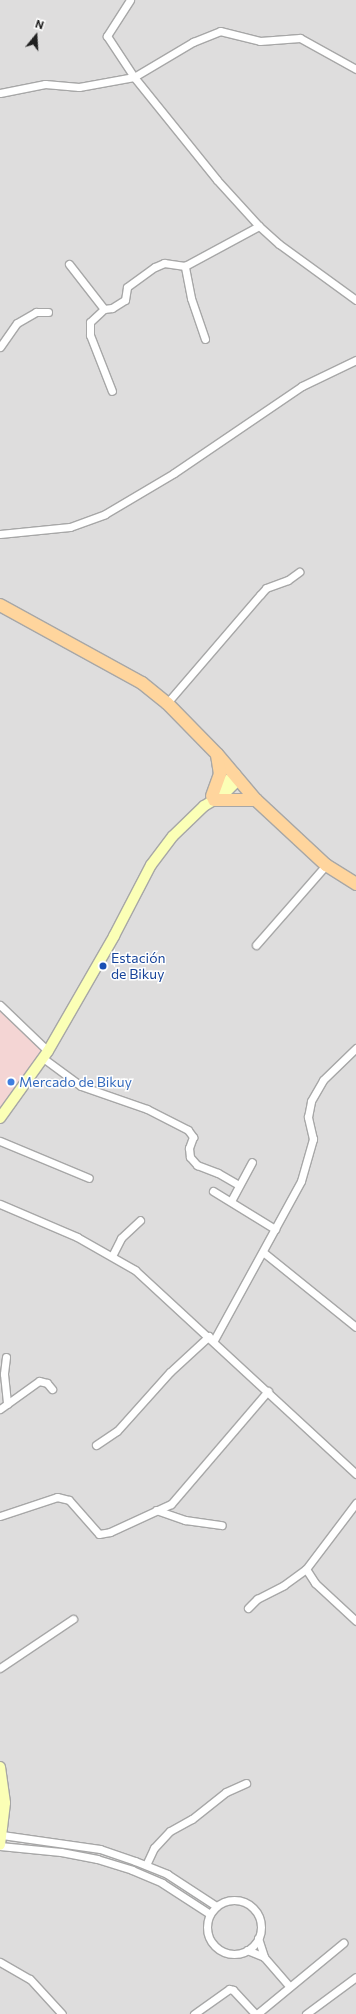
<!DOCTYPE html>
<html>
<head>
<meta charset="utf-8">
<style>
  body { margin:0 }
  #map { position:relative; width:356px; height:2014px; overflow:hidden; background:#f2eee6; font-family:Commissioner,sans-serif }
  div>[style] { position:absolute }
  [style*='--x'] { left:calc(var(--x)*1px); top:calc(var(--y)*1px); width:calc(var(--w)*1px); rotate:calc(var(--a)*1deg) }
  .residential>* { inset:0; background:#dedddd; transform-origin:0 0 }
  .commercial>* { inset:0; background:#f4d5d4 }
  .roads { filter:drop-shadow(1px 0 #a7a7a7) drop-shadow(-1px 0 #a7a7a7) drop-shadow(0 1px #a7a7a7) drop-shadow(0 -1px #a7a7a7) }
  .street>* { height:7px; margin:-3.5px; padding:0 3.5px; transform-origin:3.5px; border-radius:3.5px; background:#fff }
  .street>.ring { margin:-3.5px; padding:0; box-sizing:content-box; background:none; border:7px solid #fff; border-radius:50% }
  .secondary>* { height:10px; margin:-5px; padding:0 5px; transform-origin:5px; border-radius:5px; background:#fbffb6 }
  .primary>* { height:12px; margin:-6px; padding:0 6px; transform-origin:6px; border-radius:6px; background:#ffd59d }
  .dots>* { width:11px; height:11px; translate:-50% -50%; box-sizing:border-box; border:2px solid #fff; border-radius:50% }
  span { translate:-50% -50%; white-space:nowrap; text-align:center; line-height:1.15; -webkit-text-stroke:3px #fff; paint-order:stroke }
  .transit-label { font-size:14px; color:#164399 }
  .left { translate:0 -50%; text-align:left }
  .shop-label { font-size:14px; color:#366cbe }
  .north { position:absolute; left:16px; top:16px; width:40px; height:40px; -webkit-text-stroke:3px #fff; paint-order:stroke; rotate:18deg; font-size:11px; font-weight:700; line-height:16px; text-align:center; color:#202020 }
  .north::after { content:''; display:block; margin:auto; width:14px; height:18px; background:#202020; clip-path:polygon(50% 0,100% 100%,50% 72%,0 100%) }
</style>
</head>
<body>
<div id="map">
  <div class="residential">
    <div style="left:0;top:0;width:356px;height:2014px"></div>
  </div>
  <div class="commercial">
    <div style="clip-path:polygon(0 1006px,45px 1050px,0 1115px)"></div>
  </div>
  <div class="roads">
    <div class="street">
      <div style="--x:130;--y:0;--w:43;--a:122.6"></div>
      <div style="--x:107;--y:36;--w:49;--a:56.6"></div>
      <div style="--x:134;--y:77;--w:132;--a:51.1"></div>
      <div style="--x:217;--y:180;--w:62;--a:47.6"></div>
      <div style="--x:259;--y:226;--w:27;--a:42"></div>
      <div style="--x:279;--y:244;--w:95;--a:36"></div>
      <div style="--x:0;--y:93;--w:46;--a:-11.3"></div>
      <div style="--x:45;--y:84;--w:34;--a:5"></div>
      <div style="--x:79;--y:87;--w:56;--a:-10.3"></div>
      <div style="--x:134;--y:77;--w:69;--a:-30.7"></div>
      <div style="--x:193;--y:42;--w:29;--a:-22"></div>
      <div style="--x:220;--y:31;--w:41;--a:14"></div>
      <div style="--x:260;--y:41;--w:40;--a:-4.3"></div>
      <div style="--x:300;--y:38;--w:64;--a:29"></div>
      <div style="--x:69;--y:264;--w:57;--a:52.1"></div>
      <div style="--x:104;--y:309;--w:8;--a:-7"></div>
      <div style="--x:112;--y:308;--w:15;--a:-32"></div>
      <div style="--x:125;--y:300;--w:13;--a:-81"></div>
      <div style="--x:127;--y:287;--w:34;--a:-36"></div>
      <div style="--x:155;--y:267;--w:10;--a:-24"></div>
      <div style="--x:164;--y:263;--w:21;--a:8"></div>
      <div style="--x:104;--y:309;--w:19;--a:137"></div>
      <div style="--x:90;--y:322;--w:13;--a:90"></div>
      <div style="--x:90;--y:335;--w:60;--a:68.6"></div>
      <div style="--x:205;--y:339;--w:43;--a:-108.9"></div>
      <div style="--x:191;--y:298;--w:33;--a:-101"></div>
      <div style="--x:185;--y:266;--w:84;--a:-28.4"></div>
      <div style="--x:0;--y:347;--w:29;--a:-55"></div>
      <div style="--x:17;--y:323;--w:22;--a:-30"></div>
      <div style="--x:36;--y:312;--w:12;--a:0"></div>
      <div style="--x:0;--y:534;--w:70;--a:-5.7"></div>
      <div style="--x:70;--y:527;--w:37;--a:-20"></div>
      <div style="--x:105;--y:514;--w:80;--a:-30.7"></div>
      <div style="--x:174;--y:473;--w:155;--a:-34.2"></div>
      <div style="--x:302;--y:386;--w:60;--a:-25.7"></div>
      <div style="--x:167;--y:703;--w:143;--a:-49.3"></div>
      <div style="--x:260;--y:595;--w:9;--a:-49"></div>
      <div style="--x:266;--y:588;--w:23;--a:-20"></div>
      <div style="--x:288;--y:580;--w:14;--a:-36"></div>
      <div style="--x:256;--y:945;--w:106;--a:-48.8"></div>
      <div style="--x:0;--y:1005;--w:66;--a:43.8"></div>
      <div style="--x:43;--y:1058;--w:47;--a:36.4"></div>
      <div style="--x:81;--y:1086;--w:70;--a:19.2"></div>
      <div style="--x:147;--y:1109;--w:46;--a:27.1"></div>
      <div style="--x:188;--y:1130;--w:9;--a:54"></div>
      <div style="--x:193;--y:1137;--w:12;--a:110"></div>
      <div style="--x:189;--y:1148;--w:9;--a:84"></div>
      <div style="--x:190;--y:1157;--w:11;--a:49"></div>
      <div style="--x:197;--y:1165;--w:22;--a:21"></div>
      <div style="--x:218;--y:1173;--w:24;--a:30"></div>
      <div style="--x:0;--y:1141;--w:96;--a:22.6"></div>
      <div style="--x:213;--y:1191;--w:73;--a:31.5"></div>
      <div style="--x:231;--y:1201;--w:44;--a:-61.7"></div>
      <div style="--x:0;--y:1204;--w:84;--a:23.2"></div>
      <div style="--x:77;--y:1237;--w:67;--a:29.6"></div>
      <div style="--x:135;--y:1270;--w:301;--a:42.7"></div>
      <div style="--x:263;--y:1252;--w:119;--a:38.9"></div>
      <div style="--x:112;--y:1256;--w:20;--a:-63"></div>
      <div style="--x:121;--y:1238;--w:26;--a:-43"></div>
      <div style="--x:214;--y:1340;--w:181;--a:-61.3"></div>
      <div style="--x:301;--y:1181;--w:44;--a:-74.1"></div>
      <div style="--x:313;--y:1139;--w:23;--a:-103"></div>
      <div style="--x:308;--y:1117;--w:16;--a:-79"></div>
      <div style="--x:311;--y:1101;--w:24;--a:-60"></div>
      <div style="--x:323;--y:1080;--w:46;--a:-44.1"></div>
      <div style="--x:6;--y:1357;--w:17;--a:97"></div>
      <div style="--x:4;--y:1374;--w:30;--a:84"></div>
      <div style="--x:0;--y:1409;--w:48;--a:-35.7"></div>
      <div style="--x:39;--y:1381;--w:8;--a:14"></div>
      <div style="--x:47;--y:1383;--w:8;--a:50"></div>
      <div style="--x:96;--y:1445;--w:25;--a:-34"></div>
      <div style="--x:117;--y:1431;--w:79;--a:-48.1"></div>
      <div style="--x:170;--y:1372;--w:53;--a:-42.7"></div>
      <div style="--x:156;--y:1510;--w:31;--a:19"></div>
      <div style="--x:185;--y:1520;--w:37;--a:8"></div>
      <div style="--x:0;--y:1516;--w:60;--a:-18.4"></div>
      <div style="--x:57;--y:1497;--w:12;--a:14"></div>
      <div style="--x:69;--y:1500;--w:45;--a:48.6"></div>
      <div style="--x:99;--y:1534;--w:11;--a:-10"></div>
      <div style="--x:110;--y:1532;--w:67;--a:-24.7"></div>
      <div style="--x:171;--y:1504;--w:149;--a:-49.4"></div>
      <div style="--x:306;--y:1569;--w:17;--a:57"></div>
      <div style="--x:315;--y:1583;--w:56;--a:42.8"></div>
      <div style="--x:248;--y:1608;--w:13;--a:-45"></div>
      <div style="--x:257;--y:1599;--w:30;--a:-27"></div>
      <div style="--x:284;--y:1585;--w:27;--a:-36"></div>
      <div style="--x:306;--y:1569;--w:83;--a:-52.9"></div>
      <div style="--x:0;--y:1668;--w:88;--a:-33.9"></div>
      <div style="--x:2;--y:1835;--w:99;--a:8.1"></div>
      <div style="--x:100;--y:1849;--w:37;--a:19"></div>
      <div style="--x:135;--y:1861;--w:35;--a:22"></div>
      <div style="--x:167;--y:1874;--w:59;--a:33.1"></div>
      <div style="--x:0;--y:1846;--w:61;--a:5.6"></div>
      <div style="--x:61;--y:1852;--w:37;--a:11"></div>
      <div style="--x:97;--y:1859;--w:37;--a:17"></div>
      <div style="--x:132;--y:1870;--w:33;--a:23"></div>
      <div style="--x:162;--y:1883;--w:57;--a:32.9"></div>
      <div style="--x:146;--y:1865;--w:19;--a:-65"></div>
      <div style="--x:154;--y:1848;--w:23;--a:-47"></div>
      <div style="--x:170;--y:1831;--w:25;--a:-29"></div>
      <div style="--x:192;--y:1819;--w:43;--a:-38.5"></div>
      <div style="--x:226;--y:1792;--w:22;--a:-24"></div>
      <div class="ring" style="left:207px;top:1900px;width:47px;height:47px"></div>
      <div style="--x:258;--y:1938;--w:20;--a:72"></div>
      <div style="--x:264;--y:1957;--w:38;--a:49"></div>
      <div style="--x:247;--y:1950;--w:18;--a:22"></div>
      <div style="--x:0;--y:1962;--w:34;--a:30"></div>
      <div style="--x:30;--y:1979;--w:47;--a:47.6"></div>
      <div style="--x:194;--y:2014;--w:43;--a:-35.5"></div>
      <div style="--x:229;--y:1989;--w:4;--a:14"></div>
      <div style="--x:233;--y:1990;--w:33;--a:47"></div>
      <div style="--x:257;--y:2014;--w:112;--a:-39.5"></div>
      <div style="--x:306;--y:2014;--w:62;--a:-36.5"></div>
    </div>
    <div class="secondary">
      <div style="--x:215;--y:792;--w:27;--a:-42"></div>
      <div style="--x:0;--y:1118;--w:82;--a:-54.4"></div>
      <div style="--x:48;--y:1051;--w:133;--a:-60.1"></div>
      <div style="--x:114;--y:936;--w:80;--a:-62.5"></div>
      <div style="--x:151;--y:865;--w:36;--a:-53"></div>
      <div style="--x:173;--y:836;--w:43;--a:-44.1"></div>
      <div style="--x:204;--y:806;--w:23;--a:-31"></div>
      <div style="--x:224;--y:794;--w:21;--a:-45"></div>
      <div style="--x:0;--y:1767;--w:36;--a:82"></div>
      <div style="--x:5;--y:1803;--w:42;--a:96.8"></div>
    </div>
    <div class="primary">
      <div style="--x:0;--y:605;--w:162;--a:28.8"></div>
      <div style="--x:142;--y:683;--w:32;--a:39"></div>
      <div style="--x:167;--y:703;--w:71;--a:45.6"></div>
      <div style="--x:217;--y:754;--w:60;--a:49.7"></div>
      <div style="--x:256;--y:800;--w:96;--a:42.9"></div>
      <div style="--x:326;--y:865;--w:36;--a:32"></div>
      <div style="--x:212;--y:796;--w:23;--a:-70"></div>
      <div style="--x:220;--y:774;--w:20;--a:-99"></div>
      <div style="--x:214;--y:800;--w:42;--a:0"></div>
    </div>
  </div>
  <div class="dots">
    <div style="left:103px;top:966px;background:#1a4fb4"></div>
    <div style="left:11px;top:1082px;background:#3f7fe0"></div>
  </div>
  <div class="transit-label">
    <span class="left" style="left:111px;top:966px">Estación<br>de Bikuy</span>
  </div>
  <div class="shop-label">
    <span class="left" style="left:19px;top:1082px">Mercado de Bikuy</span>
  </div>
  <div class="north">N</div>
</div>
</body>
</html>
